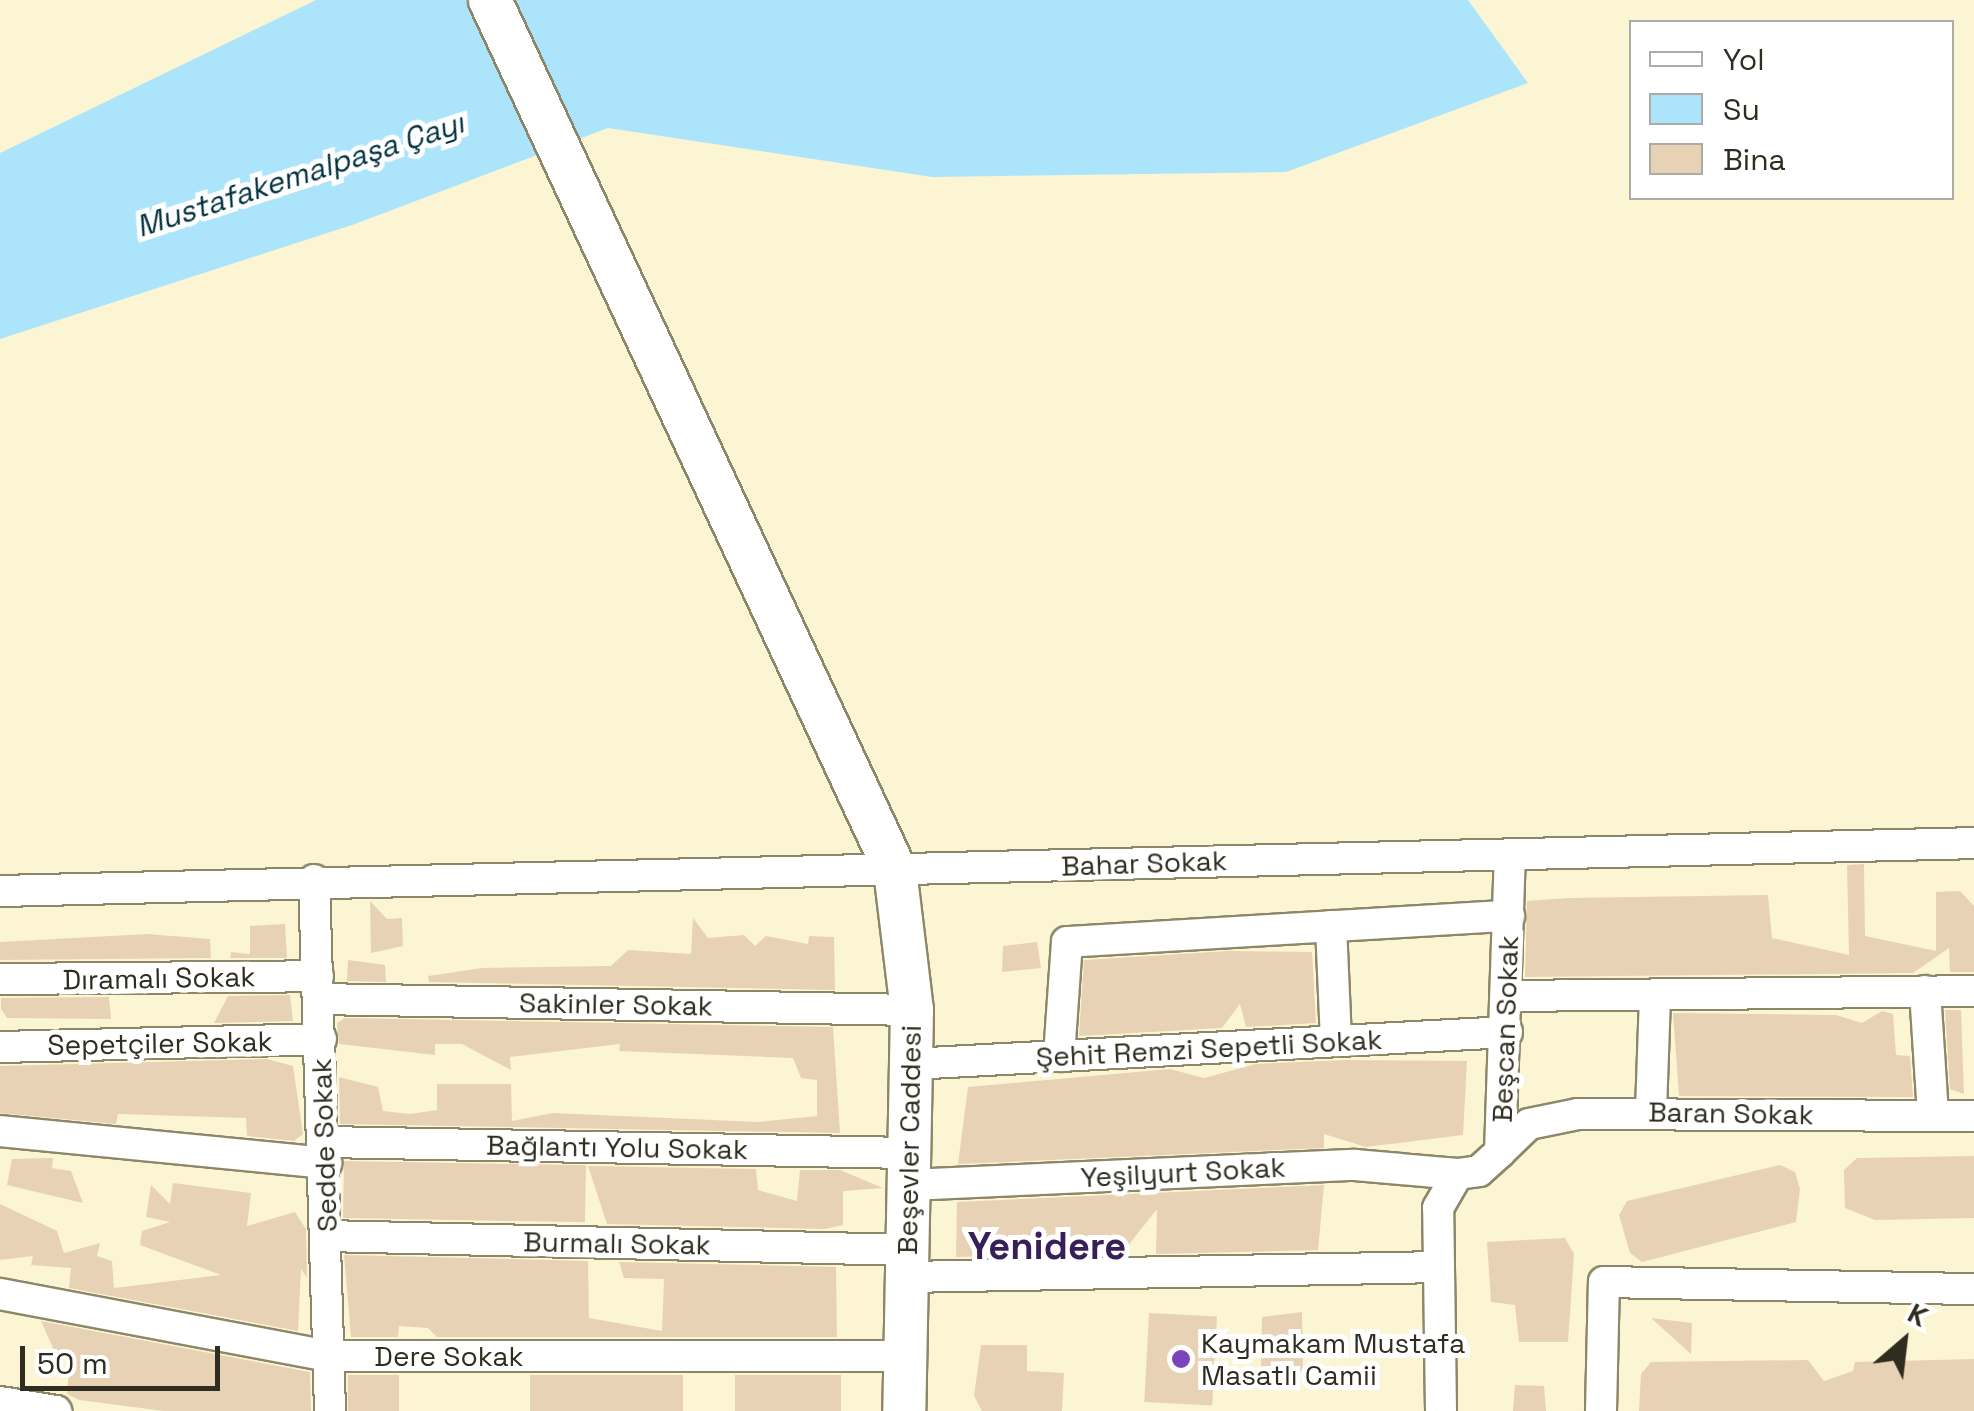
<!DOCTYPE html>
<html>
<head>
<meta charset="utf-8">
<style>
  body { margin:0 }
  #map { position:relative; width:1974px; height:1411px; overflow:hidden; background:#fbf5d3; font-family:"Space Grotesk",sans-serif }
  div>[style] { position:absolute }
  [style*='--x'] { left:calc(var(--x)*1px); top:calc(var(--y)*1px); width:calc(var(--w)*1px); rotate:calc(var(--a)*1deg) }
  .water>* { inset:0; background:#ace5fb }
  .building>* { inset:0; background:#e8d2b6; transform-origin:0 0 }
  .roads { filter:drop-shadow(2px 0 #8c8768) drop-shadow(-2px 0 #8c8768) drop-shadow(0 2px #8c8768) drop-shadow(0 -2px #8c8768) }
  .street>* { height:30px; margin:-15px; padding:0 15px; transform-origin:15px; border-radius:15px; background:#fff }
  .secondary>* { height:42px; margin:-21px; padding:0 21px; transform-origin:21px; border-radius:21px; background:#fff }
  .dots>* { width:28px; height:28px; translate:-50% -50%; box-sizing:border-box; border:5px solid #fff; border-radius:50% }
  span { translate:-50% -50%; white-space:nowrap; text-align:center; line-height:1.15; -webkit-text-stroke:10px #fff; paint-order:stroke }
  .street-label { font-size:28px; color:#2f2d20 }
  .poi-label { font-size:28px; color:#2f2d20 }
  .left { translate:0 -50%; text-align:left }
  .water-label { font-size:30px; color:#00303f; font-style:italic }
  .district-label { font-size:38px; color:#391f58; font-weight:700 }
  .legend { position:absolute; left:1629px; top:20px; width:325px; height:180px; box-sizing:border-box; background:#fff; border:2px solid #acaba6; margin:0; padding:12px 18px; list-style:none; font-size:30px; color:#2f2d20 }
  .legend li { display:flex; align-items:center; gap:20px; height:50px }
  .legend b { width:50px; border:2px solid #acaba6 }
  .north { position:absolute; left:1854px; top:1291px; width:100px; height:100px; -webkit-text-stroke:8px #fff; paint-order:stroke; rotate:28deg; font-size:28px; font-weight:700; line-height:40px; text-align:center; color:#2f2d20 }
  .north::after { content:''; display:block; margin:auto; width:35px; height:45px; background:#2f2d20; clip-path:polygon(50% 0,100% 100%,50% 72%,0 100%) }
  .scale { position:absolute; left:20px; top:1346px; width:200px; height:45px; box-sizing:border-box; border:5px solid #2f2d20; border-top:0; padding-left:12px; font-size:30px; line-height:35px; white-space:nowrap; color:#2f2d20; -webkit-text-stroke:8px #fff; paint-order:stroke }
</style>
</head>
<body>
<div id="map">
  <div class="water">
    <div style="clip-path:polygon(316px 0,1468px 0,1528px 83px,1286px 172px,932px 177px,608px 128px,355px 224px,0 339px,0 153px)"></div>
  </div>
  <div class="building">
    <div style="clip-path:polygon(1864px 864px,1865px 936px,1936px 951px,1936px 892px,1960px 891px,1974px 906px,1974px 972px,1950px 972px,1949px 948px,1913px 973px,1525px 977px,1527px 901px,1569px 898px,1768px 895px,1772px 938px,1849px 955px,1847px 865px)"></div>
    <div style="clip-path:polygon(370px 901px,387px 919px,402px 918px,403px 946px,371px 953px)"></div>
    <div style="clip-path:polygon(693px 918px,708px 938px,744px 935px,755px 946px,766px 936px,808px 944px,809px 936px,834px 937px,835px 990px,429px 982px,428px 976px,482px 968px,611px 966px,628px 950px,691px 954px)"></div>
    <div style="clip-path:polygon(285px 924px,287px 958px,230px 958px,231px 952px,250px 954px,250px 926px)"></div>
    <div style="clip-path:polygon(147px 934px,210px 939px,211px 958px,0 960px,0 942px)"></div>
    <div style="clip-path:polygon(1037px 942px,1041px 968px,1002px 972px,1003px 946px)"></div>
    <div style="clip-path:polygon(1228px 951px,1312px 952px,1316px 1023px,1246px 1027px,1240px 1004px,1222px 1028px,1079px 1036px,1084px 960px)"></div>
    <div style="clip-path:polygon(348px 960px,385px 965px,386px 982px,347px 981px)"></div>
    <div style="clip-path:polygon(290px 995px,293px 1021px,214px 1023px,228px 996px)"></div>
    <div style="clip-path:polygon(109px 997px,111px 1019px,7px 1018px,1px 1009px,1px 998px)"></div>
    <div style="clip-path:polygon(1945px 1010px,1961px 1010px,1964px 1094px,1950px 1089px)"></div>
    <div style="clip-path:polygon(1882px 1011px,1893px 1014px,1896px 1055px,1910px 1056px,1913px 1097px,1679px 1096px,1673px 1013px,1836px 1015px,1862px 1023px)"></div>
    <div style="clip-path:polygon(345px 1018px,833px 1027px,840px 1133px,340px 1124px,339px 1077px,378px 1087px,383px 1111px,410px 1114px,437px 1110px,437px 1084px,511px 1084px,512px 1121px,553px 1113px,758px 1122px,817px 1116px,817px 1080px,801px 1078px,793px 1058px,619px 1051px,620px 1044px,510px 1057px,511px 1070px,462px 1044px,435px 1044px,435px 1055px,339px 1044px,337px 1023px)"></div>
    <div style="clip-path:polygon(267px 1059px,293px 1066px,303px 1134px,294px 1141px,247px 1136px,246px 1118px,118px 1114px,116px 1124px,0 1113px,0 1066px)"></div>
    <div style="clip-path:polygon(1344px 1060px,1467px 1061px,1463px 1135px,1366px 1147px,1324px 1134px,1324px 1148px,958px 1164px,968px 1087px,1170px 1069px,1204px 1078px,1256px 1064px)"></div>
    <div style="clip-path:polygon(1974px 1156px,1974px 1218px,1875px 1220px,1845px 1208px,1844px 1170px,1857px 1158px)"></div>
    <div style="clip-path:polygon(53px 1158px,52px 1168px,71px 1171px,83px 1203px,7px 1185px,12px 1159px)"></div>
    <div style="left:344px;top:1161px;width:242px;height:57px;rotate:1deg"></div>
    <div style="clip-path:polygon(1780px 1165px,1795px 1172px,1800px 1189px,1796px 1222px,1642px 1262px,1630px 1253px,1619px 1215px,1627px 1201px)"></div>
    <div style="clip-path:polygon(588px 1166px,756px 1169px,758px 1190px,797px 1201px,800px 1170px,840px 1170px,883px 1188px,843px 1191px,843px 1225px,825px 1229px,607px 1224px)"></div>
    <div style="clip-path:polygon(173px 1183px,251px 1193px,247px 1226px,295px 1212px,306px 1229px,307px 1278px,301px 1269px,298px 1331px,69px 1288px,71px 1268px,31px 1265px,33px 1256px,0 1260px,0 1204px,57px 1231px,64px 1253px,100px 1243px,97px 1256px,112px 1261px,114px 1288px,221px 1275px,140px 1245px,142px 1231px,170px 1222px,146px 1217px,151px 1185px,170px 1204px)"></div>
    <div style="clip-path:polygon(1324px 1185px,1318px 1250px,1156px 1254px,1157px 1209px,1123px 1252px,956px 1257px,957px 1202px)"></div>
    <div style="clip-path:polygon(1565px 1238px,1574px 1254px,1568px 1342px,1519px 1342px,1515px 1305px,1491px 1302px,1487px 1242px)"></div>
    <div style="clip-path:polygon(344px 1255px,588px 1261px,589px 1318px,662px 1331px,664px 1279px,624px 1278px,619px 1262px,836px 1267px,837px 1337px,437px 1337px,428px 1328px,399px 1326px,398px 1337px,351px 1337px)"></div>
    <div style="clip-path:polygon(1302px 1312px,1303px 1372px,1261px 1367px,1262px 1317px)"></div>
    <div style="left:1149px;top:1313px;width:68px;height:89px;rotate:3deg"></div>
    <div style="clip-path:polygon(1651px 1318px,1692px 1323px,1691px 1354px)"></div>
    <div style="clip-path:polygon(41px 1321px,310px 1372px,311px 1411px,164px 1411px,79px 1400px,67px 1394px,70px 1357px,56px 1355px)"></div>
    <div style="clip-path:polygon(981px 1345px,1027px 1345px,1027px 1371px,1064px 1373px,1062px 1411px,982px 1411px,974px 1396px)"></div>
    <div style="clip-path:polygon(1974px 1359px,1974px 1411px,1639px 1411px,1641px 1374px,1651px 1362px,1808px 1360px,1824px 1381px,1853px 1371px,1855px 1362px)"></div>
    <div style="left:348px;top:1375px;width:51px;height:36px"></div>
    <div style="left:530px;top:1375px;width:153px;height:36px"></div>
    <div style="left:735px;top:1375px;width:106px;height:37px"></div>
    <div style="clip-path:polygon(1515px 1385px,1544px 1386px,1546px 1411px,1513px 1411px)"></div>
  </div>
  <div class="roads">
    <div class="street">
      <div style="--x:314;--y:880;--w:531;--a:88.27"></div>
      <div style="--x:0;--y:891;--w:1975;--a:-1.39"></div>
      <div style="--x:1331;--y:926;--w:115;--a:87.5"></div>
      <div style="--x:0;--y:979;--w:318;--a:-0.5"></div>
      <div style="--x:1925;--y:991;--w:124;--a:86.3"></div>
      <div style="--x:1508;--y:996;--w:466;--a:-0.6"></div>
      <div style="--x:319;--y:999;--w:593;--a:1.06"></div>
      <div style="--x:0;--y:1047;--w:321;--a:-1.4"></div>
      <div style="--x:1059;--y:1056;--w:114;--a:-86"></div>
      <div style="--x:1067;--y:942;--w:443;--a:-3.4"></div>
      <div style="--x:911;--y:1064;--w:597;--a:-3.07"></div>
      <div style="--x:1651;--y:1111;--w:116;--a:-88"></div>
      <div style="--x:0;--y:1131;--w:328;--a:5.6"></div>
      <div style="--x:325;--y:1142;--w:585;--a:1.08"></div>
      <div style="--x:1500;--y:1152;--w:40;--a:-44"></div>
      <div style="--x:1529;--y:1124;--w:50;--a:-11.5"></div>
      <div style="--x:1578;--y:1114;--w:396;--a:0.3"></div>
      <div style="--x:909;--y:1185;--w:446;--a:-2.6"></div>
      <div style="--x:1355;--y:1165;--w:103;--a:5"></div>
      <div style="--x:326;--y:1236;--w:581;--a:1.38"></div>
      <div style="--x:906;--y:1277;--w:533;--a:-1.07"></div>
      <div style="--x:0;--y:1294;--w:334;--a:10.7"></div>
      <div style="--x:328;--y:1356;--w:576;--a:0"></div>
      <div style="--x:0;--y:1402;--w:57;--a:9.1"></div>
      <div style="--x:1441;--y:1411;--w:203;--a:-90.8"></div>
      <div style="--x:1438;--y:1208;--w:39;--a:-60"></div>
      <div style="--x:1458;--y:1174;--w:21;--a:-8"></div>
      <div style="--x:1479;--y:1171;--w:28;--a:-42"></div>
      <div style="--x:1500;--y:1152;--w:298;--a:-88.1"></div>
      <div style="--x:1601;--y:1411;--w:129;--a:-88.7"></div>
      <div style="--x:1604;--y:1282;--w:370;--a:1.1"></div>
    </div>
    <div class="secondary">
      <div style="--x:490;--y:0;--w:960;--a:65.04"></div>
      <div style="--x:895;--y:870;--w:141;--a:83.1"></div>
      <div style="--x:912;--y:1010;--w:401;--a:91.1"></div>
    </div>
  </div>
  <div class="dots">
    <div style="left:1181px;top:1359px;background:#7c44bb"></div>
  </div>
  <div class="street-label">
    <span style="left:1144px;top:863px;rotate:-2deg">Bahar Sokak</span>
    <span style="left:159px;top:978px;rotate:-1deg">Dıramalı Sokak</span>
    <span style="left:616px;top:1004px;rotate:1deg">Sakinler Sokak</span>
    <span style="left:1505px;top:1029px;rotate:-88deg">Beşcan Sokak</span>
    <span style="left:160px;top:1043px;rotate:-1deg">Sepetçiler Sokak</span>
    <span style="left:1209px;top:1048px;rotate:-3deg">Şehit Remzi Sepetli Sokak</span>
    <span style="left:1731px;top:1113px;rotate:1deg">Baran Sokak</span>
    <span style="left:909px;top:1140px;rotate:-89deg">Beşevler Caddesi</span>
    <span style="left:324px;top:1145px;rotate:-92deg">Sedde Sokak</span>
    <span style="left:617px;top:1147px;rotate:1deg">Bağlantı Yolu Sokak</span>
    <span style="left:1183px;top:1172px;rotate:-3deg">Yeşilyurt Sokak</span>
    <span style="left:617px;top:1243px;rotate:1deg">Burmalı Sokak</span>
    <span style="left:449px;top:1356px">Dere Sokak</span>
  </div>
  <div class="poi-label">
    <span class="left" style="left:1201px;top:1359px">Kaymakam Mustafa<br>Masatlı Camii</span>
  </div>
  <div class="water-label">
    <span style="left:300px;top:175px;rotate:-18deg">Mustafakemalpaşa Çayı</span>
  </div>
  <div class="district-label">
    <span style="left:1047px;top:1247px">Yenidere</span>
  </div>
  <ul class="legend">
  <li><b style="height:12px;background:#fff"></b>Yol</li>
  <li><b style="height:28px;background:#ace5fb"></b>Su</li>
  <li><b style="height:28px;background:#e8d2b6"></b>Bina</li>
  </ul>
  <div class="north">K</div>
  <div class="scale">50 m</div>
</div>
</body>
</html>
